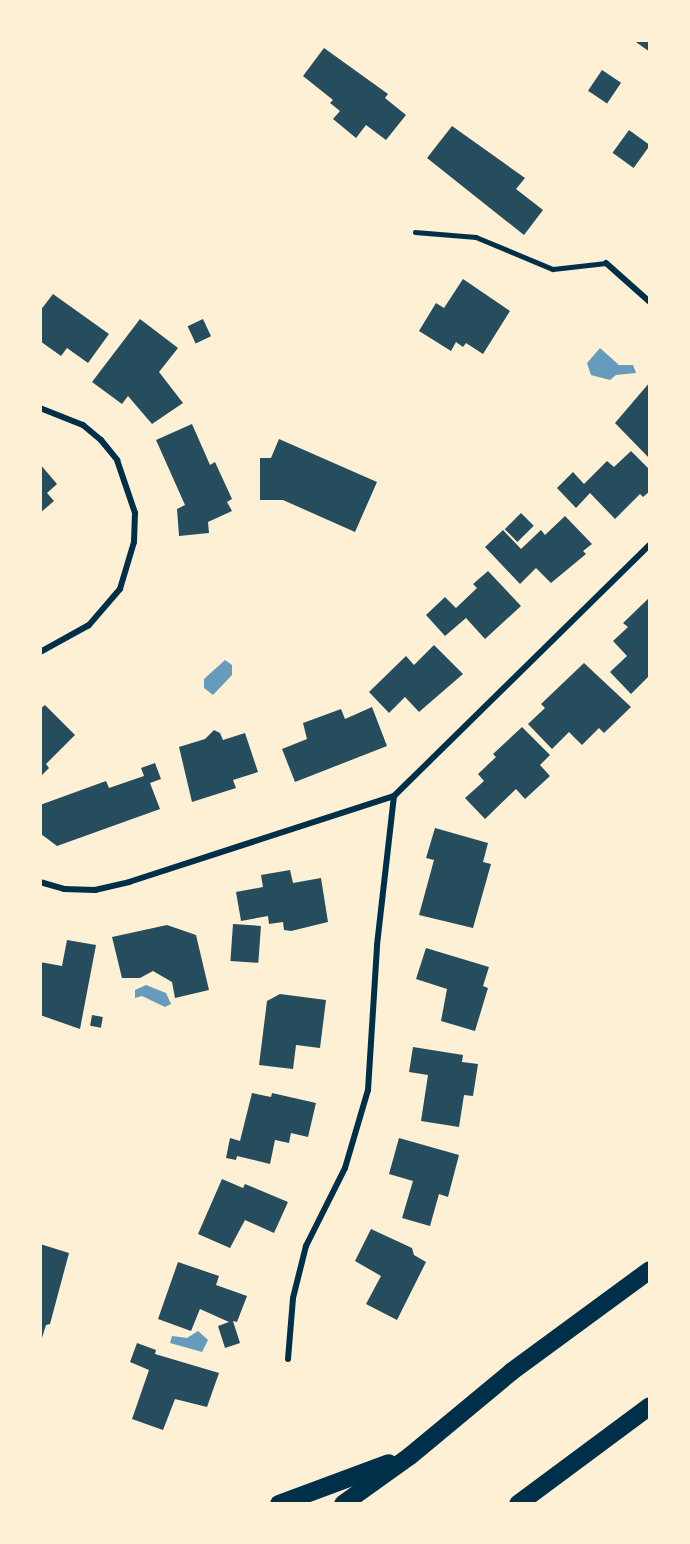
<!DOCTYPE html>
<html>
<head>
<meta charset="utf-8">
<style>
  body { margin:0 }
  #map { position:relative; width:690px; height:1544px; overflow:hidden; background:#fdf0d5; font-family:Roboto,sans-serif }
  div>[style] { position:absolute }
  [style*='--x'] { left:calc(var(--x)*1px); top:calc(var(--y)*1px); width:calc(var(--w)*1px); rotate:calc(var(--a)*1deg) }
  .water>* { inset:0; background:#669bbc }
  .building>* { inset:0; background:#264d5e; transform-origin:0 0 }
  .service>* { height:4.5px; margin:-2.25px; padding:0 2.25px; transform-origin:2.25px; border-radius:2.25px; background:#003049 }
  .minor>* { height:6px; margin:-3px; padding:0 3px; transform-origin:3px; border-radius:3px; background:#003049 }
  .motorway>* { height:18px; margin:-9px; padding:0 9px; transform-origin:9px; border-radius:9px; background:#003049 }
  span { translate:-50% -50%; white-space:nowrap; text-align:center; line-height:1.15; -webkit-text-stroke:4.5px #fdf0d5; paint-order:stroke }
  .frame { position:absolute; inset:0; border:42px solid #fdf0d5; pointer-events:none }
</style>
</head>
<body>
<div id="map">
  <div class="water">
    <div style="clip-path:polygon(600px 348px,619px 365px,633px 365px,636px 373px,616px 375px,610px 380px,591px 375px,587px 363px)"></div>
    <div style="clip-path:polygon(225px 660px,232px 665px,232px 675px,213px 695px,204px 688px,204px 679px)"></div>
    <div style="clip-path:polygon(146px 985px,166px 993px,171px 1004px,165px 1007px,142px 996px,135px 998px,135px 990px)"></div>
    <div style="clip-path:polygon(198px 1331px,208px 1340px,202px 1352px,170px 1343px,172px 1336px,187px 1338px)"></div>
  </div>
  <div class="building">
    <div style="clip-path:polygon(633px 40px,650px 40px,650px 52px)"></div>
    <div style="clip-path:polygon(324px 48px,388px 94px,385px 98px,406px 115px,386px 140px,366px 125px,356px 138px,333px 119px,340px 111px,330px 103px,333px 100px,303px 76px)"></div>
    <div style="left:602px;top:70px;width:23px;height:25px;rotate:34deg"></div>
    <div style="clip-path:polygon(452px 126px,525px 178px,516px 189px,543px 210px,524px 235px,427px 158px)"></div>
    <div style="left:629px;top:130px;width:26px;height:28px;rotate:36deg"></div>
    <div style="clip-path:polygon(463px 279px,510px 311px,483px 354px,466px 343px,463px 347px,456px 342px,451px 351px,419px 331px,436px 303px,444px 308px)"></div>
    <div style="clip-path:polygon(53px 294px,109px 334px,88px 363px,67px 348px,61px 356px,40px 341px,40px 311px)"></div>
    <div style="clip-path:polygon(140px 319px,178px 348px,159px 372px,183px 403px,152px 424px,128px 396px,122px 404px,92px 382px)"></div>
    <div style="left:203px;top:319px;width:19px;height:17px;rotate:65deg"></div>
    <div style="clip-path:polygon(650px 382px,650px 459px,615px 423px)"></div>
    <div style="clip-path:polygon(192px 424px,210px 465px,215px 462px,232px 499px,227px 502px,232px 511px,208px 522px,209px 533px,179px 536px,177px 509px,185px 505px,156px 440px)"></div>
    <div style="clip-path:polygon(279px 439px,377px 482px,355px 532px,283px 500px,260px 500px,260px 458px,271px 458px)"></div>
    <div style="clip-path:polygon(631px 451px,650px 470px,650px 491px,643px 497px,640px 494px,615px 519px,590px 493px,576px 508px,557px 488px,573px 472px,584px 484px,607px 461px,614px 467px)"></div>
    <div style="clip-path:polygon(40px 464px,57px 484px,47px 493px,54px 501px,40px 513px)"></div>
    <div style="left:521px;top:513px;width:18px;height:23px;rotate:45deg"></div>
    <div style="clip-path:polygon(565px 516px,592px 544px,583px 551px,586px 554px,551px 583px,536px 568px,520px 584px,485px 547px,503px 530px,521px 549px,541px 530px,545px 535px)"></div>
    <div style="clip-path:polygon(488px 571px,521px 606px,485px 639px,466px 618px,445px 636px,426px 615px,445px 597px,456px 608px,477px 588px,473px 584px)"></div>
    <div style="clip-path:polygon(650px 597px,650px 675px,631px 694px,610px 672px,627px 656px,613px 641px,628px 627px,623px 623px)"></div>
    <div style="clip-path:polygon(434px 645px,463px 674px,419px 712px,405px 697px,389px 713px,369px 692px,406px 656px,414px 665px)"></div>
    <div style="clip-path:polygon(584px 663px,631px 707px,604px 733px,599px 728px,582px 745px,569px 732px,552px 749px,528px 724px,545px 708px,541px 704px)"></div>
    <div style="clip-path:polygon(45px 705px,75px 735px,46px 764px,49px 768px,40px 777px,40px 709px)"></div>
    <div style="clip-path:polygon(372px 707px,387px 746px,295px 782px,282px 749px,307px 739px,303px 723px,341px 709px,345px 719px)"></div>
    <div style="clip-path:polygon(522px 727px,550px 755px,540px 765px,550px 776px,525px 799px,516px 789px,485px 819px,465px 798px,484px 781px,478px 774px,496px 757px,493px 754px)"></div>
    <div style="clip-path:polygon(214px 730px,220px 733px,223px 740px,245px 733px,258px 772px,233px 780px,236px 788px,192px 802px,179px 747px,205px 739px)"></div>
    <div style="clip-path:polygon(155px 763px,161px 779px,150px 783px,160px 809px,57px 846px,41px 834px,40px 805px,106px 781px,109px 788px,144px 776px,141px 768px)"></div>
    <div style="clip-path:polygon(435px 828px,488px 843px,483px 862px,491px 864px,473px 928px,419px 915px,434px 860px,426px 858px)"></div>
    <div style="clip-path:polygon(290px 870px,293px 883px,321px 878px,328px 922px,291px 931px,284px 930px,283px 922px,269px 924px,268px 916px,241px 921px,236px 892px,263px 887px,261px 875px)"></div>
    <div style="left:233px;top:924px;width:28px;height:37px;rotate:4deg"></div>
    <div style="clip-path:polygon(167px 925px,196px 935px,209px 990px,175px 998px,172px 982px,153px 971px,140px 978px,122px 978px,112px 937px)"></div>
    <div style="clip-path:polygon(67px 940px,96px 945px,80px 1029px,40px 1015px,40px 962px,62px 966px)"></div>
    <div style="clip-path:polygon(426px 948px,489px 967px,483px 986px,488px 988px,475px 1031px,441px 1021px,447px 989px,416px 979px)"></div>
    <div style="clip-path:polygon(280px 994px,326px 1000px,320px 1048px,296px 1045px,293px 1069px,259px 1065px,267px 1001px)"></div>
    <div style="left:92px;top:1015px;width:11px;height:11px;rotate:10deg"></div>
    <div style="clip-path:polygon(413px 1047px,463px 1055px,462px 1062px,478px 1064px,473px 1096px,464px 1095px,459px 1127px,421px 1121px,428px 1075px,409px 1072px)"></div>
    <div style="clip-path:polygon(252px 1093px,271px 1097px,272px 1093px,316px 1103px,308px 1137px,291px 1133px,289px 1143px,275px 1140px,270px 1164px,237px 1156px,236px 1160px,226px 1158px,230px 1138px,240px 1141px)"></div>
    <div style="clip-path:polygon(399px 1138px,459px 1155px,448px 1197px,439px 1194px,430px 1226px,402px 1218px,413px 1181px,389px 1174px)"></div>
    <div style="clip-path:polygon(222px 1179px,243px 1188px,245px 1184px,288px 1202px,274px 1233px,245px 1220px,230px 1248px,198px 1234px)"></div>
    <div style="clip-path:polygon(371px 1229px,412px 1248px,414px 1255px,426px 1262px,397px 1320px,366px 1304px,381px 1276px,355px 1261px)"></div>
    <div style="clip-path:polygon(40px 1244px,69px 1253px,50px 1324px,46px 1325px,41px 1341px)"></div>
    <div style="clip-path:polygon(178px 1262px,219px 1276px,216px 1285px,247px 1296px,237px 1322px,233px 1321px,240px 1343px,225px 1348px,218px 1326px,229px 1322px,200px 1309px,191px 1331px,158px 1319px)"></div>
    <div style="clip-path:polygon(137px 1343px,156px 1350px,155px 1354px,219px 1373px,207px 1407px,175px 1399px,163px 1430px,132px 1419px,149px 1370px,130px 1362px)"></div>
  </div>
  <div class="service">
    <div style="--x:415;--y:232;--w:61;--a:4.7"></div>
    <div style="--x:476;--y:237;--w:83;--a:22.6"></div>
    <div style="--x:553;--y:269;--w:53;--a:-6.5"></div>
  </div>
  <div class="minor">
    <div style="--x:606;--y:263;--w:59;--a:41.6"></div>
    <div style="--x:40;--y:408;--w:46;--a:21.6"></div>
    <div style="--x:83;--y:425;--w:23;--a:40"></div>
    <div style="--x:101;--y:440;--w:26;--a:51"></div>
    <div style="--x:117;--y:460;--w:56;--a:71.2"></div>
    <div style="--x:135;--y:513;--w:29;--a:92"></div>
    <div style="--x:134;--y:542;--w:49;--a:106.6"></div>
    <div style="--x:120;--y:589;--w:48;--a:130.7"></div>
    <div style="--x:89;--y:625;--w:56;--a:151.1"></div>
    <div style="--x:40;--y:882;--w:25;--a:16"></div>
    <div style="--x:64;--y:889;--w:31;--a:2"></div>
    <div style="--x:95;--y:890;--w:35;--a:-13"></div>
    <div style="--x:129;--y:882;--w:279;--a:-18"></div>
    <div style="--x:288;--y:1359;--w:61;--a:-85.3"></div>
    <div style="--x:293;--y:1298;--w:54;--a:-76"></div>
    <div style="--x:306;--y:1246;--w:87;--a:-63.4"></div>
    <div style="--x:345;--y:1168;--w:81;--a:-73.6"></div>
    <div style="--x:368;--y:1090;--w:145;--a:-86.4"></div>
    <div style="--x:377;--y:945;--w:150;--a:-83.5"></div>
    <div style="--x:394;--y:796;--w:359;--a:-44.5"></div>
  </div>
  <div class="motorway">
    <div style="--x:279;--y:1504;--w:117;--a:-20.4"></div>
    <div style="--x:343;--y:1504;--w:82;--a:-35.6"></div>
    <div style="--x:410;--y:1456;--w:131;--a:-39.7"></div>
    <div style="--x:511;--y:1372;--w:172;--a:-36.3"></div>
    <div style="--x:518;--y:1504;--w:164;--a:-36.6"></div>
  </div>
  <div class="frame"></div>
</div>
</body>
</html>
